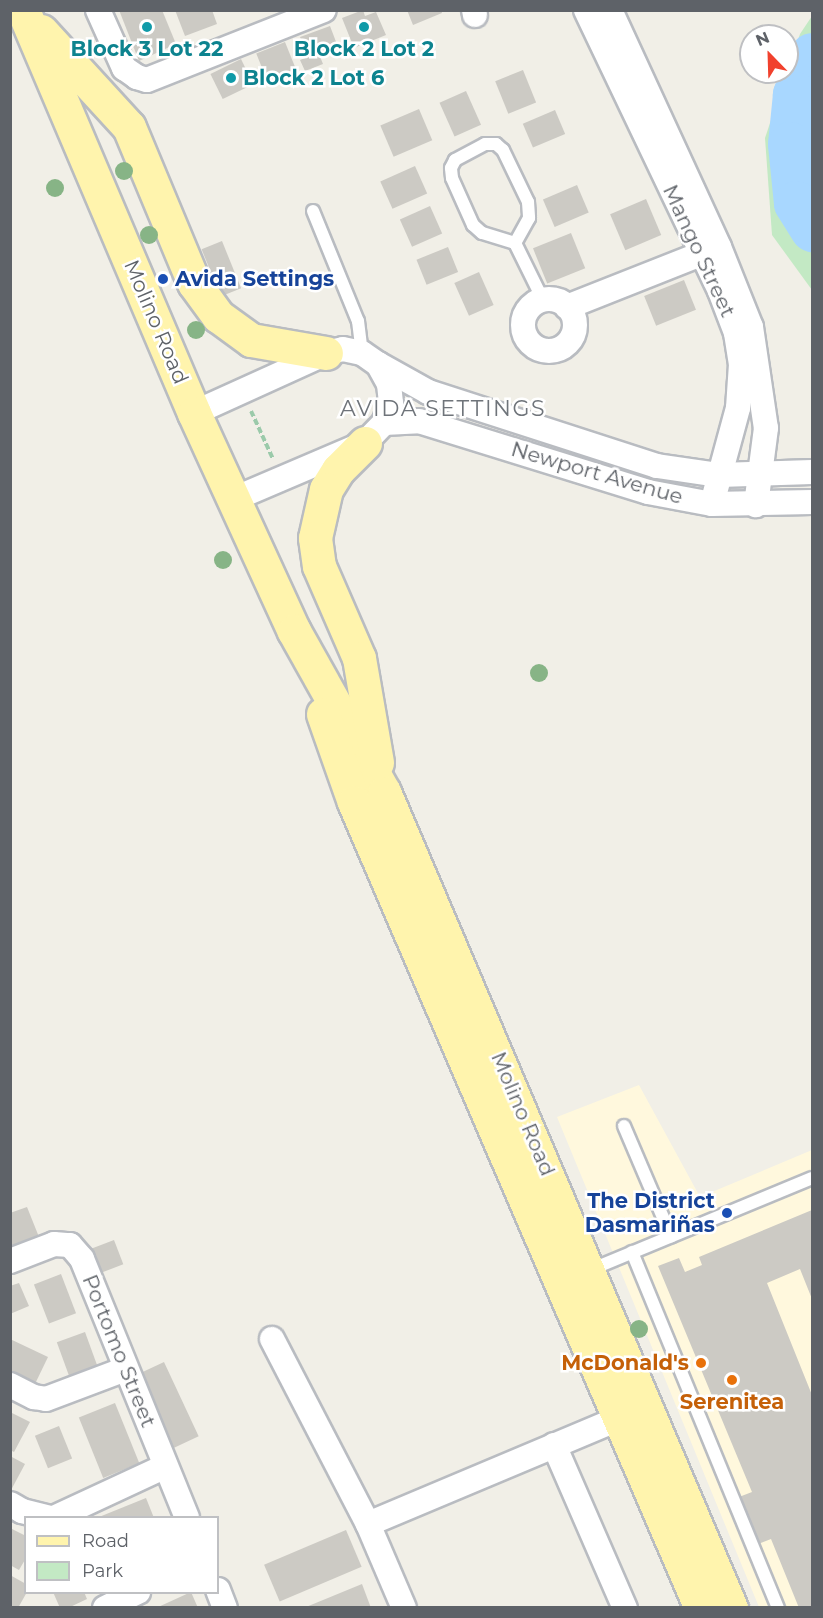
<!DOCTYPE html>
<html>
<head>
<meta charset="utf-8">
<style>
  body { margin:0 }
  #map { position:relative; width:823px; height:1618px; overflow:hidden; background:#f1efe7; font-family:Montserrat,sans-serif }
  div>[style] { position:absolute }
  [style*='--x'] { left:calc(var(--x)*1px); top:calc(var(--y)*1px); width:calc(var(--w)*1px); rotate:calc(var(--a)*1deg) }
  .commercial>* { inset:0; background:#fff8dd }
  .green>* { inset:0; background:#c3e9c4 }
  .river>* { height:45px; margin:-22.5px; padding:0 22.5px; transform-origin:22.5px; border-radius:22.5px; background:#a8d7ff }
  .building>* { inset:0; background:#cccac4; transform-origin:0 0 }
  .path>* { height:4px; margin-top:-2px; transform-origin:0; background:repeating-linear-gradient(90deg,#9bcaaa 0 6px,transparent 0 9px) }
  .roads { filter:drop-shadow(2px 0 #b9bcc1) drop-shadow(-2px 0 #b9bcc1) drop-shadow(0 2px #b9bcc1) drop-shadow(0 -2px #b9bcc1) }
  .service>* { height:12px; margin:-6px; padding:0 6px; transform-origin:6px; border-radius:6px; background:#fff }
  .minor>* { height:24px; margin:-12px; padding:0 12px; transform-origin:12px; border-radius:12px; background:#fff }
  .minor>.ring { margin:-12px; padding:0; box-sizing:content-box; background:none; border:24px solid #fff; border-radius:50% }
  .primary>* { height:33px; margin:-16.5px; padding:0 16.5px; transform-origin:16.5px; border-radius:16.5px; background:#fff4ad }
  .trees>* { width:18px; height:18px; margin:-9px; border-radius:50%; background:#87b486 }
  .dots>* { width:16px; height:16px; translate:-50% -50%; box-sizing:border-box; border:3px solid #fff; border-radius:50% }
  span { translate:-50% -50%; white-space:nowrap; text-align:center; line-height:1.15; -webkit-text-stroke:5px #fff; paint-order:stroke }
  .culture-label { font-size:21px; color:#0d838f; font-weight:700 }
  .left { translate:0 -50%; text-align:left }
  .street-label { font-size:21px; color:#5e6268 }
  .transit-label { font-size:21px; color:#164399; font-weight:700 }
  .right { translate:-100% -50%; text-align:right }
  .food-label { font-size:21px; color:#c56008; font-weight:700 }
  .neighbourhood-label { font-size:22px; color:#6f747a; letter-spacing:1.5px }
  .frame { position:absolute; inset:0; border:12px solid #5e6268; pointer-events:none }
  .legend { position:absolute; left:24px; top:1516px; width:195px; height:78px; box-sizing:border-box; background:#fff; border:2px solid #bfc0c3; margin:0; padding:8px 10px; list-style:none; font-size:18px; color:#5e6268 }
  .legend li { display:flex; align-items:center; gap:12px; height:30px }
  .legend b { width:30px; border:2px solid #bfc0c3 }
  .north { position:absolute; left:739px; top:24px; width:60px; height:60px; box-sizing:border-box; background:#fff; border:2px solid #bfc0c3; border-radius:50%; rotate:337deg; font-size:16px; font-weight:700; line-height:24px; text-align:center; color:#5e6268 }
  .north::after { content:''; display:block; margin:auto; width:21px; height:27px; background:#f1412d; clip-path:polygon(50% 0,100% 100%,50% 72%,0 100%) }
</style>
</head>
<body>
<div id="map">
  <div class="commercial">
    <div style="clip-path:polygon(639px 1085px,700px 1197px,812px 1150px,812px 1607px,759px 1607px,557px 1117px)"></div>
  </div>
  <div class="green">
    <div style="clip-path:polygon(812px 16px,812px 290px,772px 235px,765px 138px,800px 34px)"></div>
  </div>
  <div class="river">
    <div style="--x:812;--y:55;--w:43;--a:113.6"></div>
    <div style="--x:795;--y:94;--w:50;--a:95.7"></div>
    <div style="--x:790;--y:144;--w:59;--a:84.2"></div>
    <div style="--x:796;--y:203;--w:31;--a:58"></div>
  </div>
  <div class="building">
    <div style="clip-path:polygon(119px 10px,162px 10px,176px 44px,139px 61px)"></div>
    <div style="clip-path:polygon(175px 10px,212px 10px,217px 24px,185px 36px)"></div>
    <div style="clip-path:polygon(363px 10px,365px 16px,376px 12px,386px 35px,354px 48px,342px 18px)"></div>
    <div style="clip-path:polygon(407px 10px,441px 10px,442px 13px,413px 25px)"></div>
    <div style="clip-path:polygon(330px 26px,338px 47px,319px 54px,323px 64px,305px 71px,300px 60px,308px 57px,300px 37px)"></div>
    <div style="left:285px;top:42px;width:29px;height:31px;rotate:68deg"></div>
    <div style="left:241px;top:59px;width:28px;height:34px;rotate:64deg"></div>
    <div style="left:523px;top:70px;width:35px;height:30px;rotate:68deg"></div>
    <div style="left:466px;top:91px;width:37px;height:29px;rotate:66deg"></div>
    <div style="left:419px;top:109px;width:34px;height:42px;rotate:67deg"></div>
    <div style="left:555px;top:110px;width:26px;height:35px;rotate:67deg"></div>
    <div style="left:415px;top:166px;width:30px;height:38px;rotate:66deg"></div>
    <div style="left:577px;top:185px;width:30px;height:37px;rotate:67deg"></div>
    <div style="left:646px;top:199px;width:39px;height:39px;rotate:67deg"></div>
    <div style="left:430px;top:206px;width:30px;height:33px;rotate:66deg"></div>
    <div style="left:571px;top:233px;width:38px;height:41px;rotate:68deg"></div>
    <div style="left:222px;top:241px;width:51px;height:22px;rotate:68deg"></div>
    <div style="left:448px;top:247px;width:27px;height:34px;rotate:68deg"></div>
    <div style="left:479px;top:272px;width:36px;height:27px;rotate:66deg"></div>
    <div style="left:684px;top:280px;width:32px;height:43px;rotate:68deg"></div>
    <div style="clip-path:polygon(27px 1207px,41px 1242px,10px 1254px,10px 1213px)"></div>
    <div style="clip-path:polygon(812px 1210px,812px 1299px,800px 1269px,767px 1283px,812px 1395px,812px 1608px,799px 1608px,771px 1539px,758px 1544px,739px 1497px,752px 1492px,658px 1266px,679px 1258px,685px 1272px,702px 1265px,699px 1257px)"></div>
    <div style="left:114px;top:1240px;width:26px;height:35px;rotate:69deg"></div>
    <div style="left:61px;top:1274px;width:42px;height:29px;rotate:69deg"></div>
    <div style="clip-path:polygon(19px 1283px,29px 1306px,10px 1314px,10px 1286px)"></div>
    <div style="left:85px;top:1332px;width:41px;height:30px;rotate:70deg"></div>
    <div style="clip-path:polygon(10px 1339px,48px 1357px,34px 1386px,10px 1374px)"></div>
    <div style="left:164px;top:1362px;width:82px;height:30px;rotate:65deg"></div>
    <div style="left:115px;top:1403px;width:65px;height:39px;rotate:68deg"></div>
    <div style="clip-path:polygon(10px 1412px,30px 1422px,14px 1452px,10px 1450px)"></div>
    <div style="left:59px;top:1426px;width:35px;height:26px;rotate:68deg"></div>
    <div style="clip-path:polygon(10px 1456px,25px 1464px,10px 1492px)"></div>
    <div style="clip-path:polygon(146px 1498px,154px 1518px,99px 1518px,99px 1517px)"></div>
    <div style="clip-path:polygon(10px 1528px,26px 1536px,26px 1558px,19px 1570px,10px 1565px)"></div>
    <div style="left:346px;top:1530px;width:40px;height:89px;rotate:67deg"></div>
    <div style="clip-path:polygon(10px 1575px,26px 1584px,27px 1592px,18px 1608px,10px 1606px)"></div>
    <div style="clip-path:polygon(362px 1584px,371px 1608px,306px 1608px,306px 1607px)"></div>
    <div style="clip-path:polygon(53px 1592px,84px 1592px,87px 1599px,68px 1608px,60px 1608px)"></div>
    <div style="clip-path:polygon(191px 1592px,198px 1608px,156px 1608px)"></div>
  </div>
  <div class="path">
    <div style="--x:251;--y:411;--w:53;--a:65.4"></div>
  </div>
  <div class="roads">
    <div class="service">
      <div style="--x:485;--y:144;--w:11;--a:0"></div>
      <div style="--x:496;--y:144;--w:9;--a:41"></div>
      <div style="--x:503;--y:150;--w:58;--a:64.3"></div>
      <div style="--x:528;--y:202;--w:16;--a:86"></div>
      <div style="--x:529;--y:218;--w:29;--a:119"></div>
      <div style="--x:515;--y:243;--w:34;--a:-163"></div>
      <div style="--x:482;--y:233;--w:12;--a:-138"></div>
      <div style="--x:473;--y:225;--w:51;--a:-114.1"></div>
      <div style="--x:452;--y:178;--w:10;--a:-96"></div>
      <div style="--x:451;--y:168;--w:9;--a:-63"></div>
      <div style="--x:455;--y:160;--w:34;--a:-28"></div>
      <div style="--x:313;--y:211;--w:119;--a:67.8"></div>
      <div style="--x:358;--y:321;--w:32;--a:83"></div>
      <div style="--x:515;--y:243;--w:64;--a:63.8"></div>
      <div style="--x:624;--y:1126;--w:120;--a:66.9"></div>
      <div style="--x:632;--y:1252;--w:385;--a:67.7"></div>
      <div style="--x:590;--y:1270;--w:240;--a:-22.5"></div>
    </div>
    <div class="minor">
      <div style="--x:98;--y:10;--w:64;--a:65.9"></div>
      <div style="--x:124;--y:68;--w:16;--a:35"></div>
      <div style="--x:137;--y:77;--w:10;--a:17"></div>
      <div style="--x:147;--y:80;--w:190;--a:-21.6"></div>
      <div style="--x:474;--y:10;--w:5;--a:79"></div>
      <div style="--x:586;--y:10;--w:311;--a:64.5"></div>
      <div style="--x:720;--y:291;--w:45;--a:69.1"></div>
      <div style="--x:736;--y:333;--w:31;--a:81"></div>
      <div style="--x:741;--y:364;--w:44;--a:93.9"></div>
      <div style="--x:738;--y:408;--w:99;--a:105.2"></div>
      <div style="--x:610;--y:10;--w:261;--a:65.3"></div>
      <div style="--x:719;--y:247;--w:86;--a:68.2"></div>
      <div style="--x:751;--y:327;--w:102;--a:81.6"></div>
      <div style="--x:766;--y:428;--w:78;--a:97.4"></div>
      <div class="ring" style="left:523px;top:299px;width:28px;height:28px"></div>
      <div style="--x:567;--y:307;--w:160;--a:-21.6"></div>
      <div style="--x:378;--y:364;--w:57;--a:29.2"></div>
      <div style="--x:428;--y:392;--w:241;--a:17.9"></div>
      <div style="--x:657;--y:466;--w:63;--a:8.3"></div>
      <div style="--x:719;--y:475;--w:93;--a:-1.8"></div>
      <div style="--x:194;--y:413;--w:145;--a:-24.4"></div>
      <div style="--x:326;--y:353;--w:17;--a:-13"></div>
      <div style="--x:343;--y:349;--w:19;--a:12"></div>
      <div style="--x:362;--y:353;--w:19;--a:35"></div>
      <div style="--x:378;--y:364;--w:23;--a:61"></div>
      <div style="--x:389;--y:384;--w:19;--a:84"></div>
      <div style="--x:391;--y:403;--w:21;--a:109"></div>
      <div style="--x:384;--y:423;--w:28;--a:134"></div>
      <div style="--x:365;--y:443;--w:142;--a:156.9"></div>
      <div style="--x:384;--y:423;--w:35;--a:-3"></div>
      <div style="--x:419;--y:421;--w:240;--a:17.2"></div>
      <div style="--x:648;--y:492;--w:65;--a:10.6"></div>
      <div style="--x:712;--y:504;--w:100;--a:-1.1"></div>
      <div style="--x:10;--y:1261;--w:47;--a:-21.1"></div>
      <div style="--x:54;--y:1244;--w:16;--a:4"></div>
      <div style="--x:70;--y:1245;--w:18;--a:49"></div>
      <div style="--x:82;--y:1259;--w:279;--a:67.9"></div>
      <div style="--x:272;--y:1339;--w:208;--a:62.6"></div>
      <div style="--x:368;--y:1524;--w:91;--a:66.8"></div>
      <div style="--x:10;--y:1385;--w:27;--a:27"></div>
      <div style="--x:34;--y:1397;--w:12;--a:9"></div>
      <div style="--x:46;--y:1399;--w:85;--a:-20.6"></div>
      <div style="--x:554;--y:1445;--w:178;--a:66.5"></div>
      <div style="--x:10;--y:1504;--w:14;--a:30"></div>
      <div style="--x:22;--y:1511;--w:30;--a:14"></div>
      <div style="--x:54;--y:1518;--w:123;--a:-24.9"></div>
      <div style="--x:368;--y:1524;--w:290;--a:-22.8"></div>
      <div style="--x:218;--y:1590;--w:19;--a:69"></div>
      <div style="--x:105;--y:1608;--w:37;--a:-26"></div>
    </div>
    <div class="primary">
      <div style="--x:23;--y:10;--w:438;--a:67"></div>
      <div style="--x:194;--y:413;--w:240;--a:65.4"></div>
      <div style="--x:294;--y:631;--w:184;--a:60.8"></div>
      <div style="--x:384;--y:792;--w:887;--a:66.96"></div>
      <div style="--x:41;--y:31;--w:130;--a:47.5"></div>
      <div style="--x:129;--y:127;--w:169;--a:67.4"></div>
      <div style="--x:194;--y:283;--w:41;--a:54"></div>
      <div style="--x:218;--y:316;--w:41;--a:36"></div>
      <div style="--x:251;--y:340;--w:76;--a:9.8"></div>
      <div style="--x:365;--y:443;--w:38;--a:135"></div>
      <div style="--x:338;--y:470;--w:22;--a:122"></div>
      <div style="--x:326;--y:489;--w:50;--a:102.7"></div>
      <div style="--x:315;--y:538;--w:28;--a:82"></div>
      <div style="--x:319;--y:566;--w:100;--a:66.5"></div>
      <div style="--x:359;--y:658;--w:106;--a:80.2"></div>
      <div style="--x:323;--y:714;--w:93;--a:70.6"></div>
      <div style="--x:354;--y:802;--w:878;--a:66.71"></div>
    </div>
  </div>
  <div class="trees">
    <div style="left:124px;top:171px"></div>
    <div style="left:55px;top:188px"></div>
    <div style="left:149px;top:235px"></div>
    <div style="left:196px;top:330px"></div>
    <div style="left:223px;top:560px"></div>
    <div style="left:539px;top:673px"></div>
    <div style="left:639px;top:1329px"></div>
  </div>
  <div class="dots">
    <div style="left:147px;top:27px;background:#0f9aa8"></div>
    <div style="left:364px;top:27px;background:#0f9aa8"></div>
    <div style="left:231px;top:78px;background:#0f9aa8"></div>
    <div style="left:163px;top:279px;background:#1a4fb4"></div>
    <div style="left:727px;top:1213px;background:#1a4fb4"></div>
    <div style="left:701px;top:1363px;background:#e8710a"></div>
    <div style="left:732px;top:1380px;background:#e8710a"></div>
  </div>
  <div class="culture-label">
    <span style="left:147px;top:49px">Block 3 Lot 22</span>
    <span style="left:364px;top:49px">Block 2 Lot 2</span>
    <span class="left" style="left:243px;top:78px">Block 2 Lot 6</span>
  </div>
  <div class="street-label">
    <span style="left:699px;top:251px;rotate:65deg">Mango Street</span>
    <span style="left:156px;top:322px;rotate:67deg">Molino Road</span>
    <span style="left:597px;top:473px;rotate:16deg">Newport Avenue</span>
    <span style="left:523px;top:1114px;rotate:67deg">Molino Road</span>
    <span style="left:119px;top:1351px;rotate:68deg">Portomo Street</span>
  </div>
  <div class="transit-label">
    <span class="left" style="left:175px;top:279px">Avida Settings</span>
    <span class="right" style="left:715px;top:1213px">The District<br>Dasmariñas</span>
  </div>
  <div class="food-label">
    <span class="right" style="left:689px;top:1363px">McDonald's</span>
    <span style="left:732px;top:1402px">Serenitea</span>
  </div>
  <div class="neighbourhood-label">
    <span style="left:443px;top:409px">AVIDA SETTINGS</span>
  </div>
  <div class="frame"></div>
  <ul class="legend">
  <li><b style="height:8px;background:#fff4ad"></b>Road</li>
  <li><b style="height:16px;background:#c3e9c4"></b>Park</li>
  </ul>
  <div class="north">N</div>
</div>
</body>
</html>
